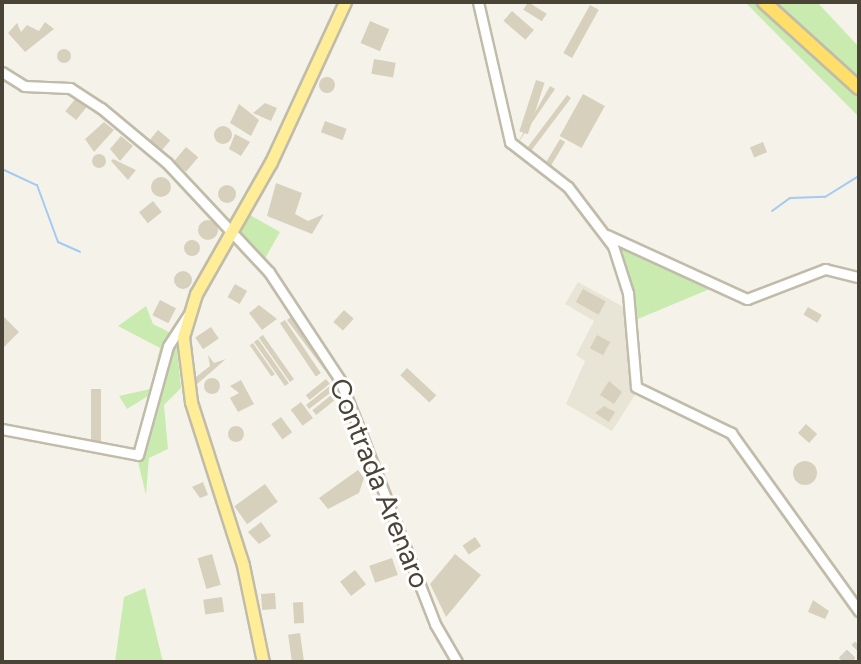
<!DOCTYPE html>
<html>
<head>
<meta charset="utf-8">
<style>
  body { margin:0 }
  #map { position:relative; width:861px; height:664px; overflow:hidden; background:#f5f3e9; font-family:Figtree,sans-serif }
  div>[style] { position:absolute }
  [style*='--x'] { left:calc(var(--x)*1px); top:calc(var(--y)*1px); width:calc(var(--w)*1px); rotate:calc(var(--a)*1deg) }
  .residential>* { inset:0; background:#e9e5d6 }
  .green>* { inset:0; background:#caebb0 }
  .stream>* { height:2px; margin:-1px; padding:0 1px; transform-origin:1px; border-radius:1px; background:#a2caf4 }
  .building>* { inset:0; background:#d7d0bd; transform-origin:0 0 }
  .round { border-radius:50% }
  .highway-tunnel>* { height:12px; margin-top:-6px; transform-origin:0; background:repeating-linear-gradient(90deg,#d3d0c5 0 12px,transparent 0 18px) }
  .roads { filter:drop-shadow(2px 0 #c1bcaa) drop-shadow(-2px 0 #c1bcaa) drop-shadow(0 2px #c1bcaa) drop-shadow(0 -2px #c1bcaa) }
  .minor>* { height:9px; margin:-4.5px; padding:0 4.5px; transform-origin:4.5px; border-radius:4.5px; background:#fff }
  .major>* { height:11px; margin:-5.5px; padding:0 5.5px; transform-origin:5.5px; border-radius:5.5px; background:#ffed97 }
  .highway>* { height:12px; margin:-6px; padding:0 6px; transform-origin:6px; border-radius:6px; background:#ffde69 }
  span { translate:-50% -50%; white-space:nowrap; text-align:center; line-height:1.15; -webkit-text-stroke:6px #fff; paint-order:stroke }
  .street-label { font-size:28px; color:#494436 }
  .frame { position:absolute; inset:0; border:4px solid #494436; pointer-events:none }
</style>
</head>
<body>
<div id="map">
  <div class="residential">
    <div style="clip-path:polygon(578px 282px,629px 310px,629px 375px,637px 392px,612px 431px,566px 404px,585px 361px,576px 355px,594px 321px,565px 304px)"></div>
  </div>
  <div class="green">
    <div style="clip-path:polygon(745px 2px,756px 2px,859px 96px,859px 117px)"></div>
    <div style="clip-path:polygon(770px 2px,818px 3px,859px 47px,859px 81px)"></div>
    <div style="clip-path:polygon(250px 215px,280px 232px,263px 262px,238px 235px)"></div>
    <div style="clip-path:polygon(611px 239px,717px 286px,633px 321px)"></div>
    <div style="clip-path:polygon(146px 306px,153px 324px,169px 332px,167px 341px,176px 339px,181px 388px,164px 405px,168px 449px,149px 458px,146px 495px,137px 458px,153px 404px,148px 396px,127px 409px,119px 396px,150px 389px,160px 348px,118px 326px)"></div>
    <div style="clip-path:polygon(145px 588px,163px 662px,115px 662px,124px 597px)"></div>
  </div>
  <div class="stream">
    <div style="--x:2;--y:169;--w:38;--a:25"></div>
    <div style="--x:37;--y:185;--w:61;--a:69.8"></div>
    <div style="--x:58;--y:242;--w:24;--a:24"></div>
    <div style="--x:772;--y:211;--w:22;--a:-36"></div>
    <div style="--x:790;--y:198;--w:35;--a:-2"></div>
    <div style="--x:825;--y:197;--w:40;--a:-32"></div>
  </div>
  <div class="building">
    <div style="left:528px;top:2px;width:22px;height:9px;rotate:32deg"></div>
    <div style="left:590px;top:5px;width:10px;height:55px;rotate:29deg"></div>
    <div style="left:512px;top:11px;width:29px;height:13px;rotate:41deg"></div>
    <div style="left:370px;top:21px;width:21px;height:24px;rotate:23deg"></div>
    <div style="clip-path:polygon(45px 22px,54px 29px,25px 52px,8px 33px,17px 23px,21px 32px,27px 25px,39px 31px)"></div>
    <div class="round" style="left:57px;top:49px;width:14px;height:14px"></div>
    <div style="left:374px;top:59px;width:22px;height:15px;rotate:10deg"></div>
    <div class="round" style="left:319px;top:77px;width:16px;height:16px"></div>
    <div style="left:536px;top:80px;width:9px;height:54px;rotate:18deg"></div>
    <div style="clip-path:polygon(550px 86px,555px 89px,516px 146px)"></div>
    <div style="left:583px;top:94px;width:25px;height:48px;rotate:29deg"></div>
    <div style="left:567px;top:95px;width:5px;height:72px;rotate:37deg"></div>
    <div style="left:76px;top:98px;width:14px;height:17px;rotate:39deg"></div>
    <div style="clip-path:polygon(265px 103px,277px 108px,271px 121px,253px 113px)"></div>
    <div style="clip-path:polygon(239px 104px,259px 120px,251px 136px,230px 123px)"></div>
    <div style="left:325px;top:121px;width:23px;height:12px;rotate:20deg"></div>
    <div style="clip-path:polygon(104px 122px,114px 130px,94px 152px,85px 139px)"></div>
    <div class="round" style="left:214px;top:126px;width:18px;height:18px"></div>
    <div style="left:158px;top:130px;width:16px;height:13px;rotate:40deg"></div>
    <div style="clip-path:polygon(235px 134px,250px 142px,241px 156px,229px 149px)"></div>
    <div style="clip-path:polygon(121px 136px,133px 146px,120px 161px,110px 149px)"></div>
    <div style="left:560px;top:139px;width:6px;height:32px;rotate:31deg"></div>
    <div style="left:763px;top:142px;width:11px;height:14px;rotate:68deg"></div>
    <div style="left:186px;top:147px;width:16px;height:19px;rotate:40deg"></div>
    <div class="round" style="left:92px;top:154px;width:14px;height:14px"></div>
    <div style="clip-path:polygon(113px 159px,136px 170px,128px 180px,111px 161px)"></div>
    <div class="round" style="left:151px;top:177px;width:20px;height:20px"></div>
    <div style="clip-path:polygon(276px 183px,302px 193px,295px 214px,308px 221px,324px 214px,312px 234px,267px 216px)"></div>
    <div class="round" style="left:218px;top:185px;width:18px;height:18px"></div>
    <div style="left:153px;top:201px;width:14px;height:18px;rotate:51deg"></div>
    <div class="round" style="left:198px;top:220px;width:20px;height:20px"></div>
    <div class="round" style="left:184px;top:240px;width:16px;height:16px"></div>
    <div class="round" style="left:174px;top:271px;width:18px;height:18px"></div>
    <div style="left:235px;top:284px;width:14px;height:15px;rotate:30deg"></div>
    <div style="left:583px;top:289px;width:26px;height:15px;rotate:29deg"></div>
    <div style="left:160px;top:300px;width:18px;height:17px;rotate:27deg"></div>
    <div style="clip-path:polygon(259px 305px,277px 319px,262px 330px,249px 313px)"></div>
    <div style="left:808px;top:307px;width:16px;height:9px;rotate:30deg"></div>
    <div style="left:344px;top:310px;width:13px;height:16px;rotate:42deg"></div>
    <div style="clip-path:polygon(2px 315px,19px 332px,2px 349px)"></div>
    <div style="left:291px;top:317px;width:62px;height:5px;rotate:53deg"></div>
    <div style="left:285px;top:320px;width:64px;height:6px;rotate:56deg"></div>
    <div style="left:211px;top:327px;width:14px;height:19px;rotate:56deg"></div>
    <div style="left:263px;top:335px;width:54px;height:5px;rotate:55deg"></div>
    <div style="left:597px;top:335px;width:15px;height:15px;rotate:28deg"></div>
    <div style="left:258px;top:339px;width:54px;height:5px;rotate:55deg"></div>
    <div style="left:253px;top:343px;width:38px;height:4px;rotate:55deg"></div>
    <div style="clip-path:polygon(208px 355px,214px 363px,226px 359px,196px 385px,192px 380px,210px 366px)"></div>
    <div style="left:407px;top:368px;width:40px;height:10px;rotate:43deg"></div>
    <div class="round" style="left:204px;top:378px;width:16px;height:16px"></div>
    <div style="left:326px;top:379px;width:6px;height:26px;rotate:51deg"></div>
    <div style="clip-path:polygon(241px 380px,254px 404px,238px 412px,230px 398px,239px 393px,230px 386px)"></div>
    <div style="clip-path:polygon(609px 381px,622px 392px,614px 404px,600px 395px)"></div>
    <div style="clip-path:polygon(331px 385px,334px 390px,309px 409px,306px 405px)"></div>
    <div style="left:91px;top:389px;width:10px;height:57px"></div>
    <div style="left:335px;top:392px;width:6px;height:29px;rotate:51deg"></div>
    <div style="left:301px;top:402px;width:20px;height:13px;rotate:53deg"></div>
    <div style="clip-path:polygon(604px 406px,615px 412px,609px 422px,595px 413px)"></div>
    <div style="left:281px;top:417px;width:19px;height:12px;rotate:54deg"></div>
    <div style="left:806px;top:424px;width:15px;height:12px;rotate:42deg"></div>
    <div class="round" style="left:228px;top:426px;width:16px;height:16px"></div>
    <div class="round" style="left:793px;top:461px;width:24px;height:24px"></div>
    <div style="clip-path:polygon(358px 470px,364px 478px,359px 493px,328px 509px,319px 498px)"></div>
    <div style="clip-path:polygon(203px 482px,208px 495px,200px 498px,192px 487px)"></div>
    <div style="left:265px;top:484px;width:22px;height:38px;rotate:54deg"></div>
    <div style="clip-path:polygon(261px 522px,271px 536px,259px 544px,248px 532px)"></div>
    <div style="left:475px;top:537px;width:11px;height:15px;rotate:56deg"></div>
    <div style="left:212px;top:554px;width:32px;height:15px;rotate:74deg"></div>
    <div style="clip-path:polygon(455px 554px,481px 575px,446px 617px,430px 584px)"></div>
    <div style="left:392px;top:558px;width:18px;height:24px;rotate:71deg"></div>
    <div style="left:355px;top:570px;width:18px;height:19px;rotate:52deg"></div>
    <div style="left:275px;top:593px;width:16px;height:14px;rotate:86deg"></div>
    <div style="left:222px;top:597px;width:15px;height:19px;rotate:82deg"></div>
    <div style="clip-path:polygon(813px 600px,829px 611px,825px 619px,808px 612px)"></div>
    <div style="left:303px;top:602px;width:21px;height:10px;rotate:87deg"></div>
    <div style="left:300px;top:633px;width:28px;height:12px;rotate:82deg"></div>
  </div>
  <div class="highway-tunnel">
    <div style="--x:843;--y:662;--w:23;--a:-45"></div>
  </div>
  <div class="roads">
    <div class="minor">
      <div style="--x:478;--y:2;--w:144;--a:77.1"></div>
      <div style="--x:510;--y:142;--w:73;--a:37.8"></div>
      <div style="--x:568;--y:187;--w:74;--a:52.7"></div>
      <div style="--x:613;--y:246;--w:49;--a:72.3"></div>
      <div style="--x:628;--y:293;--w:94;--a:85.1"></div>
      <div style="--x:636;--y:387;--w:106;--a:25.8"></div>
      <div style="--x:731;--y:433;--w:219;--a:54.3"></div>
      <div style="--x:2;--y:72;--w:26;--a:32"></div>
      <div style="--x:24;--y:86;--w:46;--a:2.5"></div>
      <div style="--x:70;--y:88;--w:37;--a:33"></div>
      <div style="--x:101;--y:108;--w:86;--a:39.8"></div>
      <div style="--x:167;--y:163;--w:149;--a:46.9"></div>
      <div style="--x:269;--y:272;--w:129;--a:56.7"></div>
      <div style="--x:340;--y:380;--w:262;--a:68.7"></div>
      <div style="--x:435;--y:624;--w:44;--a:59.9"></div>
      <div style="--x:607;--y:235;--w:154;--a:24.6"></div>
      <div style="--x:747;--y:299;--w:84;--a:-21"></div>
      <div style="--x:825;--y:269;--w:33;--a:14"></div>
      <div style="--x:2;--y:429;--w:138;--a:10.8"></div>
      <div style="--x:138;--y:455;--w:113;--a:-74.6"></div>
      <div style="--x:168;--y:346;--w:37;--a:-57"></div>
    </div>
    <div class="major">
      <div style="--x:263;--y:662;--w:99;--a:-101.7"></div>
      <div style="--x:243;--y:565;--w:171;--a:-107.7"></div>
      <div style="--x:191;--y:402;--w:65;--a:-97"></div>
      <div style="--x:183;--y:337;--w:45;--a:-73.2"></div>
      <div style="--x:196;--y:294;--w:152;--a:-60.4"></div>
      <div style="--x:271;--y:162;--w:176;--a:-65.2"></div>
    </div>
    <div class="highway">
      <div style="--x:764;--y:2;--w:128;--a:42.2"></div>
    </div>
  </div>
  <div class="street-label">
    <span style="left:380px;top:483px;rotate:68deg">Contrada Arenaro</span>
  </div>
  <div class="frame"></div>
</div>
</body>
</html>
